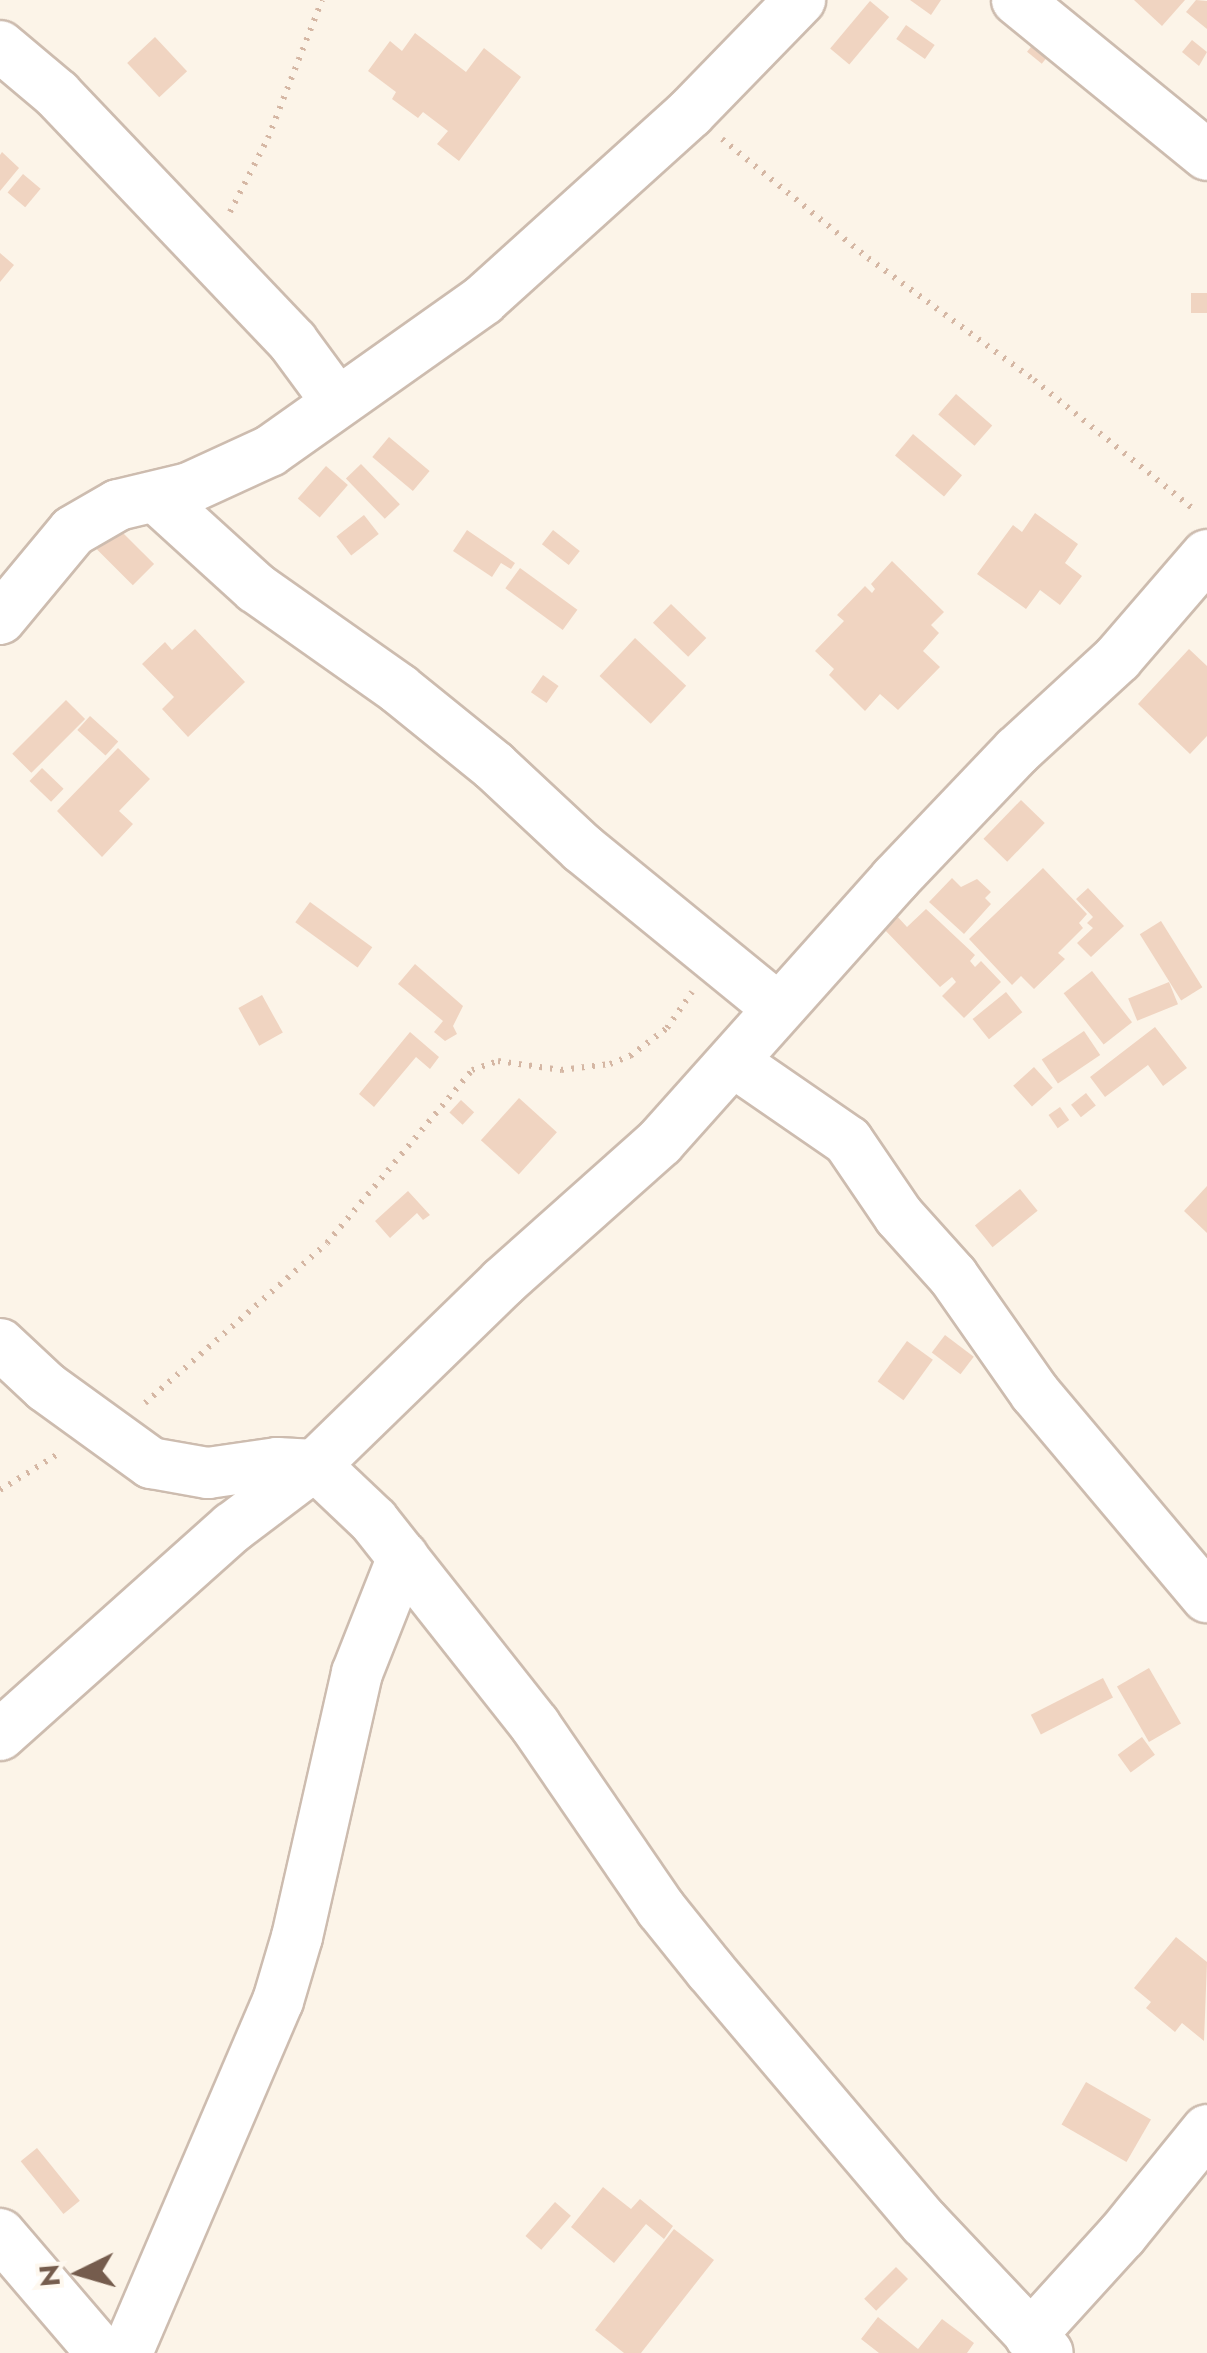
<!DOCTYPE html>
<html>
<head>
<meta charset="utf-8">
<style>
  body { margin:0 }
  #map { position:relative; width:1207px; height:2353px; overflow:hidden; background:#fcf4e8; font-family:Jost,sans-serif }
  div>[style] { position:absolute }
  [style*='--x'] { left:calc(var(--x)*1px); top:calc(var(--y)*1px); width:calc(var(--w)*1px); rotate:calc(var(--a)*1deg) }
  .building>* { inset:0; background:#f0d4c1; transform-origin:0 0 }
  .path>* { height:6px; margin-top:-3px; transform-origin:0; background:repeating-linear-gradient(90deg,#d5b7a4 0 2.5px,transparent 0 10.5px) }
  .roads { filter:drop-shadow(2px 0 #cdbcaf) drop-shadow(-2px 0 #cdbcaf) drop-shadow(0 2px #cdbcaf) drop-shadow(0 -2px #cdbcaf) }
  .minor>* { height:50px; margin:-25px; padding:0 25px; transform-origin:25px; border-radius:25px; background:#fff }
  span { translate:-50% -50%; white-space:nowrap; text-align:center; line-height:1.15; -webkit-text-stroke:8px #fef8ef; paint-order:stroke }
  .north { position:absolute; left:30px; top:2223px; width:100px; height:100px; -webkit-text-stroke:8px #fef8ef; paint-order:stroke; rotate:265deg; font-size:28px; font-weight:700; line-height:40px; text-align:center; color:#755c4d }
  .north::after { content:''; display:block; margin:auto; width:35px; height:45px; background:#755c4d; clip-path:polygon(50% 0,100% 100%,50% 72%,0 100%) }
</style>
</head>
<body>
<div id="map">
  <div class="building">
    <div style="clip-path:polygon(910px 0,941px 0,931px 15px)"></div>
    <div style="clip-path:polygon(1134px 0,1185px 0,1162px 26px)"></div>
    <div style="clip-path:polygon(1196px 0,1207px 1px,1207px 29px,1186px 12px)"></div>
    <div style="left:870px;top:1px;width:25px;height:62px;rotate:40deg"></div>
    <div style="left:906px;top:25px;width:35px;height:17px;rotate:35deg"></div>
    <div style="clip-path:polygon(415px 33px,466px 72px,484px 48px,521px 77px,459px 161px,437px 144px,448px 131px,423px 112px,418px 118px,392px 99px,396px 92px,368px 71px,390px 41px,402px 51px)"></div>
    <div style="left:155px;top:37px;width:47px;height:38px;rotate:47deg"></div>
    <div style="left:1039px;top:37px;width:19px;height:19px;rotate:39deg"></div>
    <div style="clip-path:polygon(1192px 40px,1207px 52px,1199px 66px,1182px 52px)"></div>
    <div style="clip-path:polygon(2px 152px,19px 168px,0 191px,0 155px)"></div>
    <div style="left:23px;top:174px;width:23px;height:24px;rotate:40deg"></div>
    <div style="clip-path:polygon(0 253px,14px 265px,0 282px)"></div>
    <div style="left:1191px;top:293px;width:16px;height:20px"></div>
    <div style="left:956px;top:394px;width:48px;height:27px;rotate:41deg"></div>
    <div style="left:913px;top:434px;width:64px;height:28px;rotate:40deg"></div>
    <div style="left:389px;top:437px;width:53px;height:26px;rotate:40deg"></div>
    <div style="left:361px;top:464px;width:56px;height:21px;rotate:46deg"></div>
    <div style="left:326px;top:466px;width:29px;height:43px;rotate:41deg"></div>
    <div style="clip-path:polygon(1035px 513px,1078px 544px,1065px 563px,1082px 576px,1060px 605px,1040px 590px,1026px 609px,977px 574px,1013px 525px,1022px 532px)"></div>
    <div style="left:364px;top:515px;width:24px;height:35px;rotate:52deg"></div>
    <div style="left:118px;top:528px;width:51px;height:30px;rotate:45deg"></div>
    <div style="clip-path:polygon(467px 530px,515px 563px,511px 569px,501px 563px,492px 577px,453px 551px)"></div>
    <div style="left:553px;top:530px;width:34px;height:18px;rotate:38deg"></div>
    <div style="clip-path:polygon(892px 561px,944px 612px,931px 625px,939px 633px,923px 651px,940px 667px,898px 710px,880px 694px,865px 711px,829px 675px,834px 669px,815px 651px,844px 621px,837px 615px,865px 586px,872px 593px,875px 589px,871px 584px)"></div>
    <div style="left:520px;top:568px;width:71px;height:25px;rotate:36deg"></div>
    <div style="left:671px;top:604px;width:49px;height:26px;rotate:44deg"></div>
    <div style="clip-path:polygon(195px 629px,245px 682px,188px 737px,162px 709px,174px 697px,142px 664px,165px 642px,172px 650px)"></div>
    <div style="left:635px;top:638px;width:70px;height:52px;rotate:43deg"></div>
    <div style="clip-path:polygon(1189px 649px,1207px 666px,1207px 736px,1190px 754px,1138px 704px)"></div>
    <div style="left:543px;top:675px;width:19px;height:21px;rotate:35deg"></div>
    <div style="left:66px;top:700px;width:27px;height:76px;rotate:45deg"></div>
    <div style="left:90px;top:716px;width:38px;height:19px;rotate:42deg"></div>
    <div style="clip-path:polygon(118px 748px,150px 779px,119px 811px,133px 824px,102px 857px,57px 811px)"></div>
    <div style="left:42px;top:768px;width:30px;height:18px;rotate:44deg"></div>
    <div style="left:1021px;top:800px;width:33px;height:54px;rotate:44deg"></div>
    <div style="clip-path:polygon(1043px 868px,1087px 914px,1079px 923px,1083px 928px,1058px 953px,1065px 959px,1034px 989px,1021px 976px,1012px 985px,969px 939px)"></div>
    <div style="clip-path:polygon(952px 878px,961px 887px,977px 879px,991px 892px,985px 898px,991px 904px,964px 934px,929px 902px)"></div>
    <div style="clip-path:polygon(1088px 888px,1124px 926px,1091px 957px,1077px 943px,1093px 928px,1087px 923px,1093px 917px,1076px 899px)"></div>
    <div style="left:310px;top:902px;width:77px;height:25px;rotate:36deg"></div>
    <div style="clip-path:polygon(926px 909px,975px 955px,970px 961px,975px 967px,981px 961px,1001px 982px,964px 1018px,942px 996px,956px 982px,952px 977px,940px 987px,882px 927px,896px 915px,907px 927px)"></div>
    <div style="left:1161px;top:921px;width:78px;height:25px;rotate:58deg"></div>
    <div style="clip-path:polygon(415px 964px,463px 1006px,453px 1026px,457px 1034px,445px 1041px,434px 1032px,443px 1021px,398px 984px)"></div>
    <div style="left:1092px;top:971px;width:65px;height:36px;rotate:52deg"></div>
    <div style="left:1169px;top:982px;width:24px;height:44px;rotate:68deg"></div>
    <div style="left:1006px;top:992px;width:26px;height:43px;rotate:51deg"></div>
    <div style="left:262px;top:995px;width:43px;height:27px;rotate:61deg"></div>
    <div style="clip-path:polygon(1155px 1027px,1187px 1068px,1163px 1086px,1148px 1065px,1105px 1097px,1090px 1077px)"></div>
    <div style="left:1084px;top:1031px;width:29px;height:51px;rotate:56deg"></div>
    <div style="clip-path:polygon(410px 1032px,439px 1057px,430px 1069px,416px 1057px,374px 1107px,359px 1094px)"></div>
    <div style="left:1034px;top:1067px;width:28px;height:28px;rotate:48deg"></div>
    <div style="left:1086px;top:1093px;width:16px;height:19px;rotate:52deg"></div>
    <div style="left:519px;top:1098px;width:51px;height:57px;rotate:42deg"></div>
    <div style="left:461px;top:1100px;width:18px;height:17px;rotate:43deg"></div>
    <div style="left:1060px;top:1107px;width:16px;height:14px;rotate:55deg"></div>
    <div style="clip-path:polygon(1207px 1186px,1207px 1233px,1184px 1211px)"></div>
    <div style="left:1020px;top:1189px;width:28px;height:58px;rotate:51deg"></div>
    <div style="clip-path:polygon(408px 1191px,430px 1215px,423px 1220px,417px 1213px,390px 1238px,375px 1221px)"></div>
    <div style="left:945px;top:1335px;width:36px;height:22px;rotate:37deg"></div>
    <div style="left:907px;top:1341px;width:32px;height:50px;rotate:36deg"></div>
    <div style="left:1149px;top:1668px;width:64px;height:37px;rotate:60deg"></div>
    <div style="left:1103px;top:1678px;width:22px;height:81px;rotate:63deg"></div>
    <div style="left:1142px;top:1737px;width:22px;height:30px;rotate:54deg"></div>
    <div style="clip-path:polygon(1176px 1937px,1207px 1962px,1204px 2041px,1182px 2023px,1175px 2032px,1146px 2008px,1151px 2002px,1134px 1988px)"></div>
    <div style="left:1086px;top:2082px;width:75px;height:49px;rotate:30deg"></div>
    <div style="left:37px;top:2148px;width:68px;height:21px;rotate:51deg"></div>
    <div style="clip-path:polygon(603px 2187px,631px 2209px,640px 2199px,673px 2226px,664px 2239px,646px 2224px,614px 2263px,571px 2227px)"></div>
    <div style="left:555px;top:2202px;width:21px;height:45px;rotate:41deg"></div>
    <div style="clip-path:polygon(674px 2229px,714px 2260px,641px 2353px,624px 2353px,595px 2330px)"></div>
    <div style="left:896px;top:2267px;width:17px;height:45px;rotate:45deg"></div>
    <div style="clip-path:polygon(878px 2317px,918px 2349px,942px 2319px,974px 2343px,967px 2353px,879px 2353px,861px 2339px)"></div>
  </div>
  <div class="path">
    <div style="--x:722;--y:139;--w:188;--a:39.2"></div>
    <div style="--x:868;--y:258;--w:206;--a:36.3"></div>
    <div style="--x:1034;--y:380;--w:208;--a:39"></div>
    <div style="--x:230;--y:212;--w:83;--a:-62.8"></div>
    <div style="--x:268;--y:138;--w:148;--a:-68.6"></div>
    <div style="--x:145;--y:1403;--w:242;--a:-41.3"></div>
    <div style="--x:327;--y:1243;--w:226;--a:-50"></div>
    <div style="--x:472;--y:1070;--w:28;--a:-19"></div>
    <div style="--x:498;--y:1061;--w:64;--a:8.1"></div>
    <div style="--x:561;--y:1070;--w:49;--a:-7"></div>
    <div style="--x:610;--y:1064;--w:22;--a:-22"></div>
    <div style="--x:630;--y:1056;--w:46;--a:-37.1"></div>
    <div style="--x:667;--y:1028;--w:44;--a:-55.2"></div>
    <div style="--x:0;--y:1490;--w:72;--a:-31.9"></div>
  </div>
  <div class="roads">
    <div class="minor">
      <div style="--x:1017;--y:0;--w:245;--a:39.2"></div>
      <div style="--x:0;--y:46;--w:75;--a:40.1"></div>
      <div style="--x:57;--y:94;--w:342;--a:46.4"></div>
      <div style="--x:293;--y:342;--w:74;--a:53.7"></div>
      <div style="--x:157;--y:498;--w:134;--a:42.3"></div>
      <div style="--x:256;--y:588;--w:175;--a:35.2"></div>
      <div style="--x:399;--y:689;--w:122;--a:39"></div>
      <div style="--x:494;--y:766;--w:122;--a:43"></div>
      <div style="--x:583;--y:849;--w:250;--a:39.2"></div>
      <div style="--x:0;--y:619;--w:114;--a:-50.3"></div>
      <div style="--x:73;--y:531;--w:52;--a:-30"></div>
      <div style="--x:118;--y:505;--w:73;--a:-13.5"></div>
      <div style="--x:189;--y:488;--w:89;--a:-24.6"></div>
      <div style="--x:270;--y:451;--w:261;--a:-35.3"></div>
      <div style="--x:483;--y:300;--w:279;--a:-42.1"></div>
      <div style="--x:690;--y:113;--w:158;--a:-45.8"></div>
      <div style="--x:735;--y:1063;--w:137;--a:34.6"></div>
      <div style="--x:848;--y:1141;--w:91;--a:55.8"></div>
      <div style="--x:899;--y:1216;--w:81;--a:48"></div>
      <div style="--x:953;--y:1276;--w:143;--a:55"></div>
      <div style="--x:1035;--y:1393;--w:267;--a:49.9"></div>
      <div style="--x:0;--y:1344;--w:63;--a:43.1"></div>
      <div style="--x:46;--y:1387;--w:130;--a:35.9"></div>
      <div style="--x:151;--y:1463;--w:58;--a:10"></div>
      <div style="--x:208;--y:1473;--w:70;--a:-8.2"></div>
      <div style="--x:277;--y:1463;--w:38;--a:3"></div>
      <div style="--x:315;--y:1465;--w:81;--a:43.5"></div>
      <div style="--x:374;--y:1521;--w:260;--a:51.7"></div>
      <div style="--x:535;--y:1725;--w:223;--a:55.6"></div>
      <div style="--x:661;--y:1909;--w:78;--a:51.2"></div>
      <div style="--x:710;--y:1970;--w:331;--a:49.7"></div>
      <div style="--x:924;--y:2222;--w:180;--a:46.6"></div>
      <div style="--x:0;--y:1735;--w:312;--a:-41.8"></div>
      <div style="--x:233;--y:1527;--w:103;--a:-37.1"></div>
      <div style="--x:315;--y:1465;--w:262;--a:-44.2"></div>
      <div style="--x:503;--y:1282;--w:210;--a:-41.7"></div>
      <div style="--x:660;--y:1142;--w:353;--a:-48.2"></div>
      <div style="--x:895;--y:879;--w:177;--a:-46.4"></div>
      <div style="--x:1017;--y:751;--w:137;--a:-42.6"></div>
      <div style="--x:1118;--y:658;--w:136;--a:-49.2"></div>
      <div style="--x:0;--y:2234;--w:157;--a:49.4"></div>
      <div style="--x:1030;--y:2336;--w:137;--a:-47.7"></div>
      <div style="--x:1122;--y:2235;--w:135;--a:-51"></div>
      <div style="--x:127;--y:2353;--w:383;--a:-66.8"></div>
      <div style="--x:278;--y:2001;--w:67;--a:-73.5"></div>
      <div style="--x:297;--y:1937;--w:271;--a:-77.2"></div>
      <div style="--x:357;--y:1673;--w:125;--a:-68.4"></div>
    </div>
  </div>
  <div class="north">N</div>
</div>
</body>
</html>
